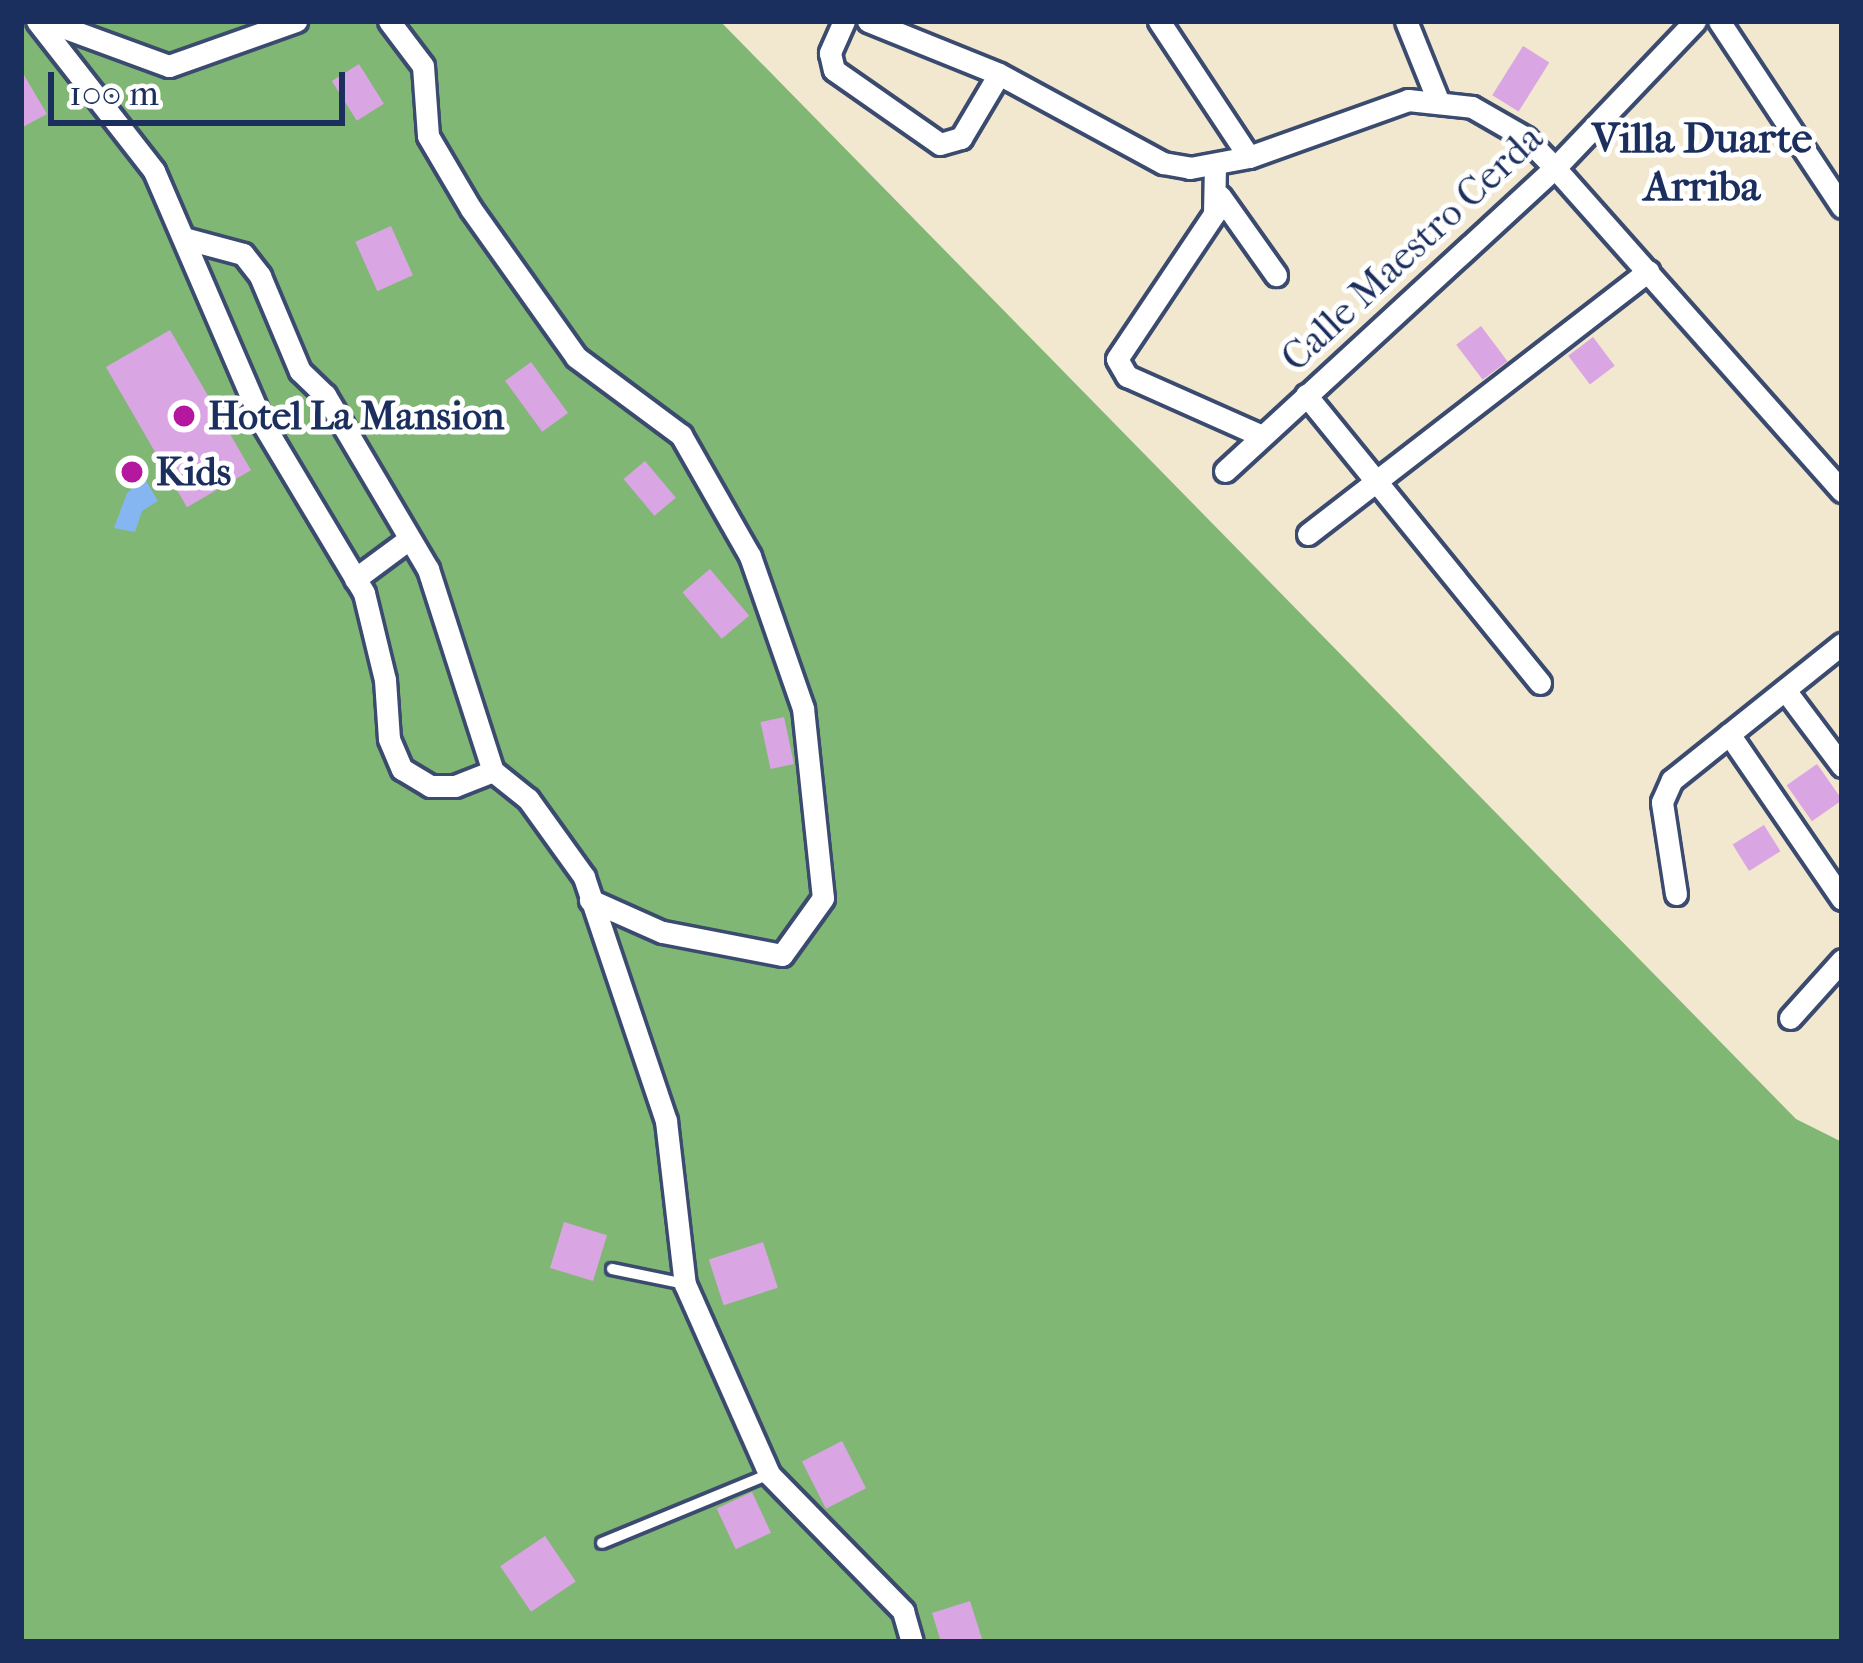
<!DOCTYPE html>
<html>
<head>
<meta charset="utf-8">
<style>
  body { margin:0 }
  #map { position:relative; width:1863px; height:1663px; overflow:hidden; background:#f1e8cf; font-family:"IM FELL French Canon",serif }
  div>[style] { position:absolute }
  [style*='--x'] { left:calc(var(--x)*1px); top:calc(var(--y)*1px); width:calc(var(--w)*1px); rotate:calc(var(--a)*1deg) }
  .forest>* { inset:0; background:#80b774 }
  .water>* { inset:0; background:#86b6f2 }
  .building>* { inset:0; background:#d9a5e3; transform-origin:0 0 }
  .roads { filter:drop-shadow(3px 0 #3b4b6f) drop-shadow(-3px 0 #3b4b6f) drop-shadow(0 3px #3b4b6f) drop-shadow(0 -3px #3b4b6f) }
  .lane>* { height:10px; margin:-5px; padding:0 5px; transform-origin:5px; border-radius:5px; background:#fff }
  .street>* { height:21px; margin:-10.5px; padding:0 10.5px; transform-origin:10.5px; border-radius:10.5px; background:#fff }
  .dots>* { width:33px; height:33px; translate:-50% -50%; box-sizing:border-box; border:6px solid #fff; border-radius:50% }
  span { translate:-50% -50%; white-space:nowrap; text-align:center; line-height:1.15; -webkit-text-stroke:10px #fff; paint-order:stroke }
  .street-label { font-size:39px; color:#1b2f5e }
  .poi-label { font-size:39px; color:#1b2f5e; font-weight:700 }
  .left { translate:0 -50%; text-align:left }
  .neighbourhood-label { font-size:42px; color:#1b2f5e; font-weight:700 }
  .frame { position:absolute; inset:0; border:24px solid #1b2f5e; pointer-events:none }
  .scale { position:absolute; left:48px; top:72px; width:297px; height:54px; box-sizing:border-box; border:6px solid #1b2f5e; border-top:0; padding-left:15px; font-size:36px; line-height:42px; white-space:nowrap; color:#1b2f5e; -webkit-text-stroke:9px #fff; paint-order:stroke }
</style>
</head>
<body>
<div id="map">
  <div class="forest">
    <div style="clip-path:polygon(21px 21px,720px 21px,1796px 1119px,1842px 1142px,1842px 1642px,21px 1642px)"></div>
  </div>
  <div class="water">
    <div style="clip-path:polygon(145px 479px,158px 501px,142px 511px,135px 532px,114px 528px,127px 493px)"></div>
  </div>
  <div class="building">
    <div style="left:1523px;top:46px;width:31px;height:58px;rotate:32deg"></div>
    <div style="left:359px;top:64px;width:47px;height:32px;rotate:58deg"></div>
    <div style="clip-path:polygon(21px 70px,47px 114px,21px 128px)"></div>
    <div style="left:391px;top:226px;width:54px;height:39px;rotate:66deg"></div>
    <div style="left:1481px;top:326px;width:44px;height:31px;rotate:53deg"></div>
    <div style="left:170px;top:330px;width:162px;height:74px;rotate:60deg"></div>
    <div style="left:1593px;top:337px;width:36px;height:31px;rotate:53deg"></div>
    <div style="left:531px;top:362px;width:63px;height:32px;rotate:54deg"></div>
    <div style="left:645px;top:461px;width:48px;height:28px;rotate:50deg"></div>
    <div style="left:710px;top:569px;width:61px;height:36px;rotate:50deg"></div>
    <div style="left:784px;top:717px;width:48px;height:24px;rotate:78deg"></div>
    <div style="left:1817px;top:764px;width:44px;height:37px;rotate:55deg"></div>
    <div style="left:1764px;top:825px;width:31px;height:37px;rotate:58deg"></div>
    <div style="left:564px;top:1222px;width:45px;height:48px;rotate:17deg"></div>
    <div style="left:763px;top:1242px;width:48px;height:57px;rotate:72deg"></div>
    <div style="left:842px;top:1441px;width:53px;height:45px;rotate:63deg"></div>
    <div style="left:752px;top:1492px;width:45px;height:39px;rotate:65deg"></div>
    <div style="left:545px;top:1536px;width:55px;height:54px;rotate:56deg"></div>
    <div style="clip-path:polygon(970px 1601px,983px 1642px,941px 1642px,932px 1613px)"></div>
  </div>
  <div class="roads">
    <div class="lane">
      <div style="--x:612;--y:1269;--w:75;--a:11.6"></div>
      <div style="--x:602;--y:1543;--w:181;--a:-22.4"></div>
    </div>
    <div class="street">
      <div style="--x:37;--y:21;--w:190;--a:52"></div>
      <div style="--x:154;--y:171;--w:275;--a:66.7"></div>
      <div style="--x:263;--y:424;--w:197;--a:59.1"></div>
      <div style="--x:364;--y:593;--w:89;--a:76.4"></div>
      <div style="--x:385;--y:680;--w:59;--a:86.1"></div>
      <div style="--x:389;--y:739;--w:33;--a:67"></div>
      <div style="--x:402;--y:769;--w:33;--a:31"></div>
      <div style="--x:430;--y:786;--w:25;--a:0"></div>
      <div style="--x:455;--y:786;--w:41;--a:-21.5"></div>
      <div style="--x:493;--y:771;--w:45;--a:38.7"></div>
      <div style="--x:528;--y:799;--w:96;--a:54.3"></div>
      <div style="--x:584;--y:877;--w:257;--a:71.4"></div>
      <div style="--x:666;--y:1121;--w:164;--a:83.4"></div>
      <div style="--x:685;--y:1284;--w:208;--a:66.1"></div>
      <div style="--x:769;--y:1474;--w:192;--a:45.6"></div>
      <div style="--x:903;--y:1611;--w:32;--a:74"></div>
      <div style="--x:46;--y:21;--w:131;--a:20.1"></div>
      <div style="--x:169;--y:66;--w:135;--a:-19.5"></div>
      <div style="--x:389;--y:21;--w:56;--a:52.9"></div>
      <div style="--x:423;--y:66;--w:70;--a:85.9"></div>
      <div style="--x:428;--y:136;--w:85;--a:59.5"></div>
      <div style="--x:471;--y:209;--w:181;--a:54.6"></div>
      <div style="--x:576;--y:357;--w:131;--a:36.6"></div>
      <div style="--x:681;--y:435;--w:139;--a:60.3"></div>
      <div style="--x:750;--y:556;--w:161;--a:70.8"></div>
      <div style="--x:803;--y:708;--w:191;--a:84"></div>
      <div style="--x:823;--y:898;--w:70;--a:125.7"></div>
      <div style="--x:782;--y:955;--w:122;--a:-169.1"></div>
      <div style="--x:662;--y:932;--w:79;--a:-156"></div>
      <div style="--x:844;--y:21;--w:35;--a:114"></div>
      <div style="--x:830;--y:53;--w:17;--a:77"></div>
      <div style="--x:834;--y:70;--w:129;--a:34.9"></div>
      <div style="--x:940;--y:144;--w:22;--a:-16"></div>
      <div style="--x:961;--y:138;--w:74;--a:-59.3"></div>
      <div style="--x:868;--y:21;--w:141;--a:22"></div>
      <div style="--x:999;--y:74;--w:187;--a:28.5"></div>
      <div style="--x:1163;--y:163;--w:27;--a:10"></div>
      <div style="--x:1190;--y:168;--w:60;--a:-10.6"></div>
      <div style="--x:1249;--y:157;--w:169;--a:-19.7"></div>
      <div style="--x:1408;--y:100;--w:64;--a:6.2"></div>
      <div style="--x:1472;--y:107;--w:62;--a:29.9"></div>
      <div style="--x:1526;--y:138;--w:42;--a:46"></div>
      <div style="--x:1555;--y:168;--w:432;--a:48.4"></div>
      <div style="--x:1159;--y:21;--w:163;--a:56.5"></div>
      <div style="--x:1406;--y:21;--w:83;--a:68.1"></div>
      <div style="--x:1719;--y:21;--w:223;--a:56.5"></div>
      <div style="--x:1215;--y:166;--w:48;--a:91.2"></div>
      <div style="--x:1214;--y:214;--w:174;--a:123.8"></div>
      <div style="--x:1117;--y:359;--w:20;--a:60"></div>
      <div style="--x:1127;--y:376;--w:148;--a:24"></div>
      <div style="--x:1220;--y:196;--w:97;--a:54.7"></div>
      <div style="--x:187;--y:239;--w:58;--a:15"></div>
      <div style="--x:243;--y:254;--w:28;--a:52"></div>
      <div style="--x:260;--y:276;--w:103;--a:67.2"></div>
      <div style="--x:300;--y:371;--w:35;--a:44"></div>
      <div style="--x:325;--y:395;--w:202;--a:59.4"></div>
      <div style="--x:428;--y:569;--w:212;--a:72.2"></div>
      <div style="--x:1306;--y:395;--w:371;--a:50.9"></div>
      <div style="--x:1225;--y:471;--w:448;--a:-42.6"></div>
      <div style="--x:1555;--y:168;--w:203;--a:-46.4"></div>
      <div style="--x:1308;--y:534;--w:430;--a:-37.7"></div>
      <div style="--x:355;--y:579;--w:67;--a:-36.5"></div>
      <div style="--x:1785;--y:690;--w:95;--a:53.1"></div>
      <div style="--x:1729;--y:734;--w:200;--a:55.6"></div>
      <div style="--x:1676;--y:894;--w:93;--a:-98.7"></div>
      <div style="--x:1662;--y:802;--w:24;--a:-66"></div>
      <div style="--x:1672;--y:780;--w:218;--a:-38.7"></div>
      <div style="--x:1790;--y:1018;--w:78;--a:-48.1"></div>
    </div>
  </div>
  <div class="dots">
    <div style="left:184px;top:416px;background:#b5179e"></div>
    <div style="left:132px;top:472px;background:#b5179e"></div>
  </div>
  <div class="street-label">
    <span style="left:1412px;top:248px;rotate:-43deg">Calle Maestro Cerda</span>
  </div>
  <div class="poi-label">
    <span class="left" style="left:208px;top:416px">Hotel La Mansion</span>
    <span class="left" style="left:156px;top:472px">Kids</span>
  </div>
  <div class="neighbourhood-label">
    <span style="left:1702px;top:163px">Villa Duarte<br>Arriba</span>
  </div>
  <div class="frame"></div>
  <div class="scale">100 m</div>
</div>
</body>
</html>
